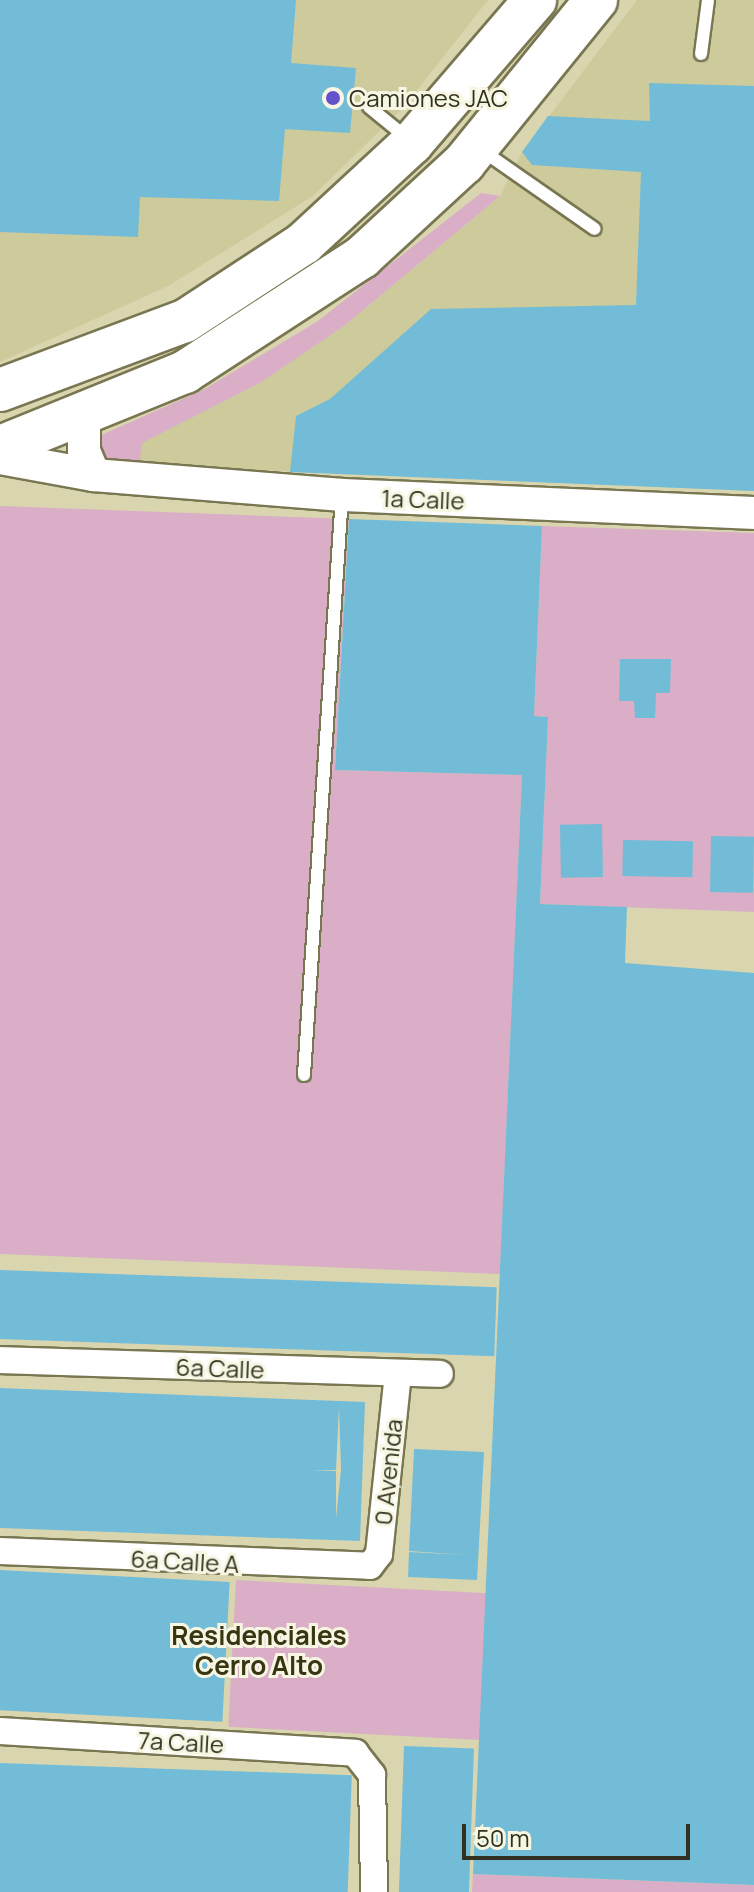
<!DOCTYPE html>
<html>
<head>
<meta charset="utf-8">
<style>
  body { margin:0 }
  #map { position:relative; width:754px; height:1892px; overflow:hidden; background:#d9d6af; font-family:Manrope,sans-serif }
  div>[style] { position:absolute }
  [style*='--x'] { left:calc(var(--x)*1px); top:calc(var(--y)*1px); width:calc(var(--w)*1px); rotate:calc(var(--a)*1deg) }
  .built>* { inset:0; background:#cdca9b }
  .green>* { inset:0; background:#d9aec6; transform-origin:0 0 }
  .building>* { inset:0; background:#73bcd7; transform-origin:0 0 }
  .roads { filter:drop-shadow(2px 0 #797652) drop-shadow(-2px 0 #797652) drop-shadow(0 2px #797652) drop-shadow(0 -2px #797652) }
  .service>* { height:12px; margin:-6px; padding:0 6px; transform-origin:6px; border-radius:6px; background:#fff }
  .minor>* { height:26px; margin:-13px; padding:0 13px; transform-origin:13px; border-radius:13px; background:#fff }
  .tertiary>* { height:32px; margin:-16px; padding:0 16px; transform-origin:16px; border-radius:16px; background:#fff }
  .trunk>* { height:42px; margin:-21px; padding:0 21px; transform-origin:21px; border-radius:21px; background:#fff }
  .dots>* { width:22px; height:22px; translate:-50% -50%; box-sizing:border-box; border:4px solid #f7f6e2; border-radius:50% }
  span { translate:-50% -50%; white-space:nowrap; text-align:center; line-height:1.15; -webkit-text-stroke:6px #f7f6e2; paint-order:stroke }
  .poi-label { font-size:24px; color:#313021 }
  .left { translate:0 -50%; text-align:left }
  .street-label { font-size:24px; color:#313021 }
  .neighbourhood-label { font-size:26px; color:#383512; font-weight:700 }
  .scale { position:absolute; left:462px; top:1824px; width:228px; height:36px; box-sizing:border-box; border:4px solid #313021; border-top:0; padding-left:10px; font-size:24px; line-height:28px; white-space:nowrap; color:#313021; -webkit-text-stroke:6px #f7f6e2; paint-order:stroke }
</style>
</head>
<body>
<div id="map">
  <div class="built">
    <div style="clip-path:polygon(0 0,488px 0,403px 108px,313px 196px,168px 286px,0 362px)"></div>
    <div style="clip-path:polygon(637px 0,754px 0,754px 491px,139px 465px,141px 443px,260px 383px,344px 326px,500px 196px,522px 152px)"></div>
  </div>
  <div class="green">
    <div style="clip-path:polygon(481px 193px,500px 196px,344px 326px,260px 383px,142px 443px,139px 465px,102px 462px,92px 449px,99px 436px,203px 390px,318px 321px)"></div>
    <div style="clip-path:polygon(0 506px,349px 519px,335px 770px,522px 775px,500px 1274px,0 1254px)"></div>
    <div style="clip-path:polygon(542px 526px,754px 533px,754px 912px,540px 904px,548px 717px,534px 716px)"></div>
    <div style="left:236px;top:1580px;width:252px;height:147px;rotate:3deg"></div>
    <div style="clip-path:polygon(473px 1874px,754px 1885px,754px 1892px,472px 1892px)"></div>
  </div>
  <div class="building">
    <div style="clip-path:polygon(0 0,296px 0,291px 63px,356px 68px,350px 133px,285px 129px,279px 201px,140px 197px,138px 237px,0 232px)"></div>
    <div style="clip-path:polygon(649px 83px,754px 86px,754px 491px,290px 472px,296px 416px,330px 399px,431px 309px,636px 305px,641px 172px,532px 165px,522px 152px,548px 116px,650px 121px)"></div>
    <div style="clip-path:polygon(349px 519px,542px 526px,534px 716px,548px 717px,540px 904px,627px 907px,625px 963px,754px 973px,754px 1885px,473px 1874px,522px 775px,335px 770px)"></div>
    <div style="clip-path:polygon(620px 659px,671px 659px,670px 693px,656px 693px,655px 718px,635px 718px,634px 701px,619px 701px)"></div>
    <div style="left:602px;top:824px;width:53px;height:42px;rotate:89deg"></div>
    <div style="left:711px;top:836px;width:43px;height:56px;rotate:1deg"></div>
    <div style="left:623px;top:840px;width:70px;height:36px;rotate:1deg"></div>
    <div style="left:0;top:1270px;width:497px;height:69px;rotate:2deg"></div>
    <div style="clip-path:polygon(evenodd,0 1388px,365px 1402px,360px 1541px,0 1528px,0 1388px,339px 1407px,341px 1470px,336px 1518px,336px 1471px,311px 1470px,336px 1470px,339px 1407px)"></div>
    <div style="clip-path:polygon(414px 1449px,484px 1452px,477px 1580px,408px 1577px,409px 1552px,467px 1555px,409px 1551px)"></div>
    <div style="left:0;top:1570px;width:230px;height:140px;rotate:3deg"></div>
    <div style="left:404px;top:1746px;width:70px;height:146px;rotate:2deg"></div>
    <div style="left:0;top:1763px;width:352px;height:129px;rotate:2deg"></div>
  </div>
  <div class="roads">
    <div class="service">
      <div style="--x:701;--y:54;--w:54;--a:-82.6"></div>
      <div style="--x:369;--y:107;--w:49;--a:39.2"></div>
      <div style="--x:483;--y:151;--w:136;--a:34.9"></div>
      <div style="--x:304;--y:1075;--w:581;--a:-86.25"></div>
    </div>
    <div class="minor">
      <div style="--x:0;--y:1360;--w:440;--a:1.8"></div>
      <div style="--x:0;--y:1551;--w:370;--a:2.3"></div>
      <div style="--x:370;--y:1566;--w:15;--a:-53"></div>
      <div style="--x:379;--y:1554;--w:181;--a:-84"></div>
      <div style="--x:0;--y:1731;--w:356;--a:3.5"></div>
      <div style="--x:355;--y:1753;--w:28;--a:52"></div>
      <div style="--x:372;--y:1775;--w:117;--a:89"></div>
    </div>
    <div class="tertiary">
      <div style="--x:84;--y:416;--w:35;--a:90"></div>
      <div style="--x:84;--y:451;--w:26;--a:67"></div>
      <div style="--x:0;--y:458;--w:96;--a:10.3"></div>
      <div style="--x:94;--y:475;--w:249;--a:4.6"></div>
      <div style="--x:342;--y:495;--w:412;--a:2.5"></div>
    </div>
    <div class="trunk">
      <div style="--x:0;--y:390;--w:197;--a:-20.5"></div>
      <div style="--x:185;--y:321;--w:142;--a:-33.2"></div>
      <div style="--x:304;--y:243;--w:147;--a:-42.8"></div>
      <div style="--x:412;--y:143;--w:189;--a:-49.3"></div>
      <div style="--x:0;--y:447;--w:200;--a:-22.1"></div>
      <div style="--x:185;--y:372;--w:211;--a:-33"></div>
      <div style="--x:362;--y:257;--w:139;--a:-42.7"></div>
      <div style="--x:464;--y:163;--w:210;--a:-51"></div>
    </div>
  </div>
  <div class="dots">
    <div style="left:333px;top:98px;background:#6252cb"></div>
  </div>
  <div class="poi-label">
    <span class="left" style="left:349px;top:98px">Camiones JAC</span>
  </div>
  <div class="street-label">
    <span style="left:423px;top:499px;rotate:2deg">1a Calle</span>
    <span style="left:220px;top:1368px;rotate:2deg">6a Calle</span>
    <span style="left:388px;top:1472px;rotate:-84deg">0 Avenida</span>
    <span style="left:185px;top:1561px;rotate:3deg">6a Calle A</span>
    <span style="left:181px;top:1742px;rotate:3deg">7a Calle</span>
  </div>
  <div class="neighbourhood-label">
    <span style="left:259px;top:1651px">Residenciales<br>Cerro Alto</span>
  </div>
  <div class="scale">50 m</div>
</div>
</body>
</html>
